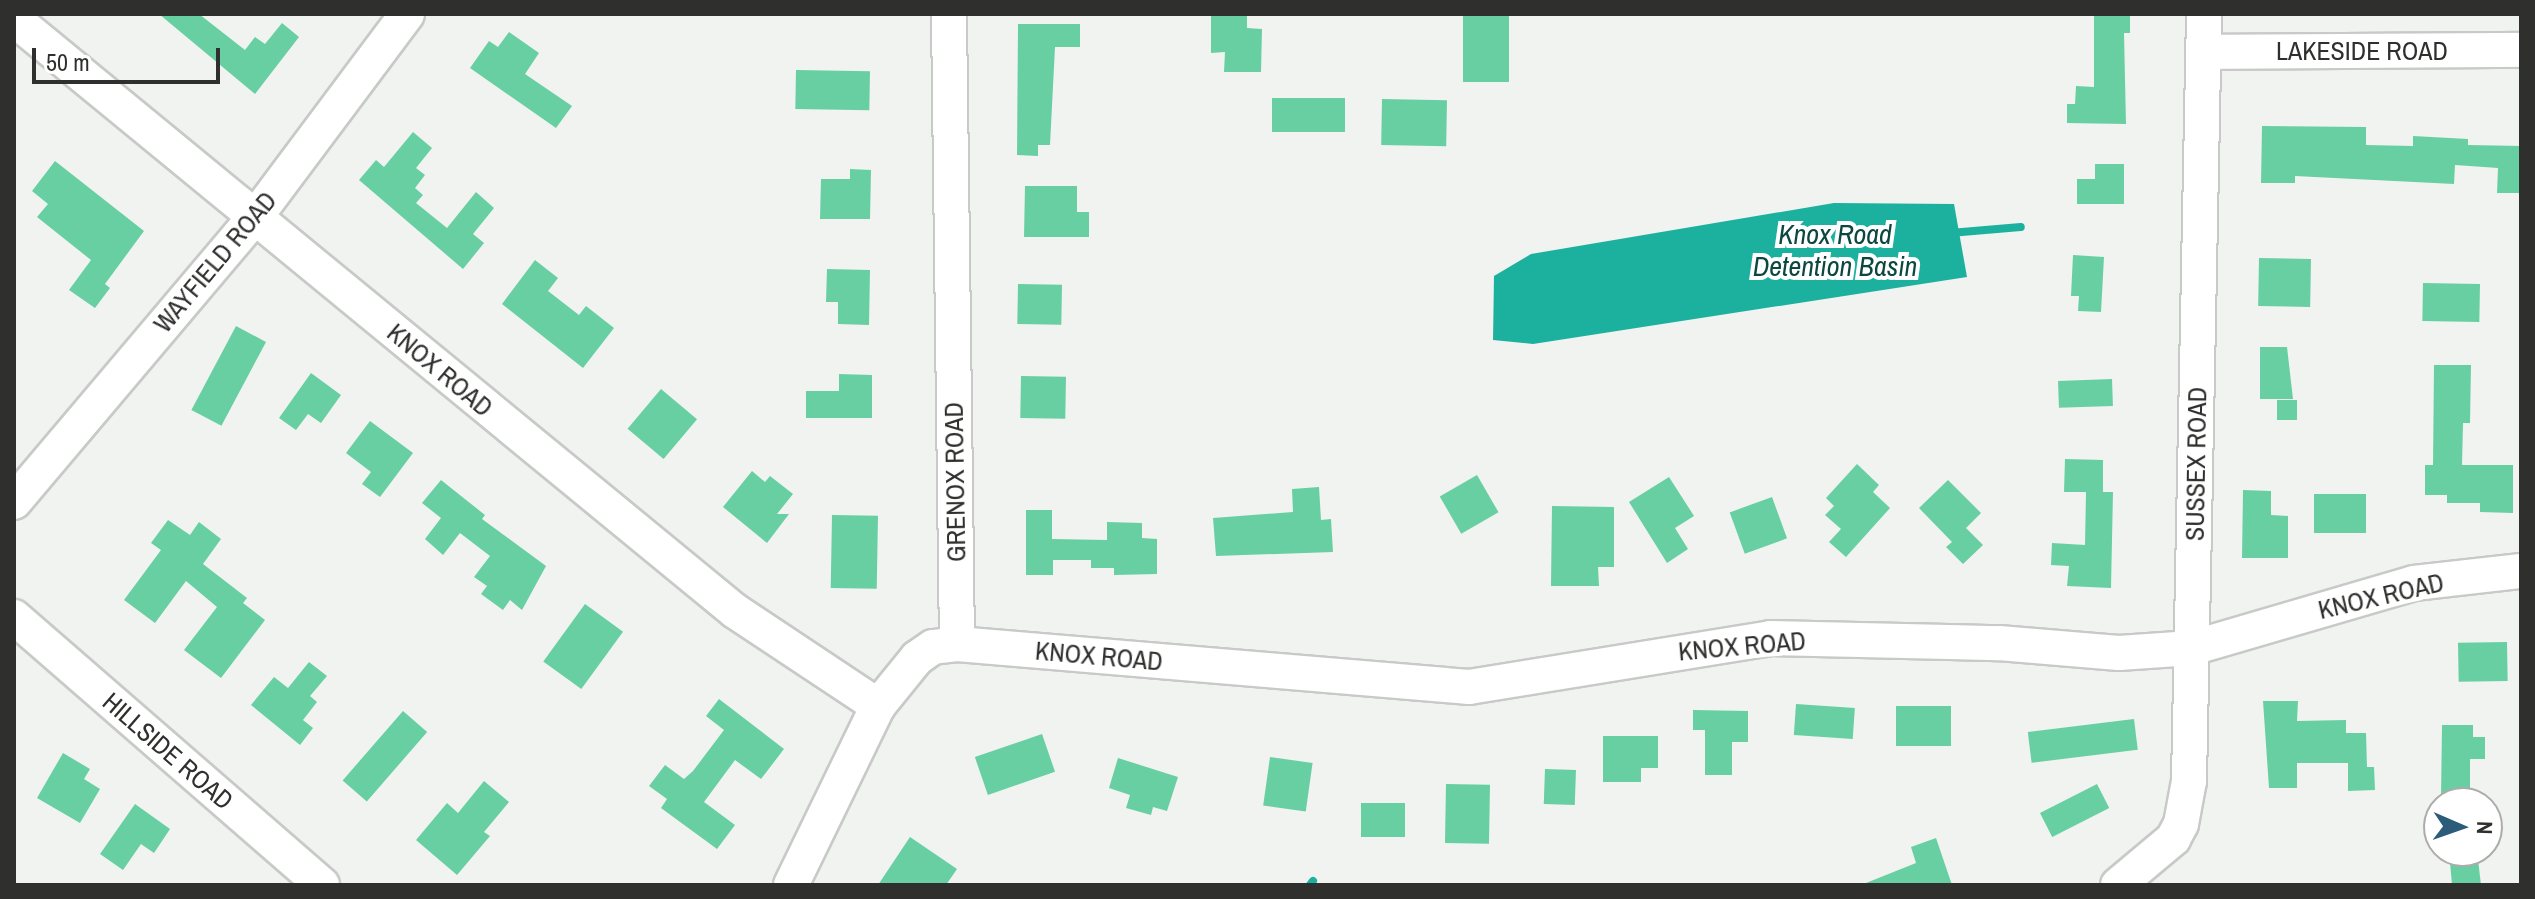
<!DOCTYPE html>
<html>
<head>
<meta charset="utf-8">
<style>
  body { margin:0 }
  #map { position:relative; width:2535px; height:899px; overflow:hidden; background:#f0f3f0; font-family:"Archivo Narrow",sans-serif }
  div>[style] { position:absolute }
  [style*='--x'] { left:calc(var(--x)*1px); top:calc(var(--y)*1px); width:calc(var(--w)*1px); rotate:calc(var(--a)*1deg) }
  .water>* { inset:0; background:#1cb19f }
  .stream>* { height:8px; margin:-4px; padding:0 4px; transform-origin:4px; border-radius:4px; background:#1cb19f }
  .building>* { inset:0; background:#68cfa2; transform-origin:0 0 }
  .roads { filter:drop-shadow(2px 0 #c7cac7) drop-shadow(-2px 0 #c7cac7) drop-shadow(0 2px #c7cac7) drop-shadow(0 -2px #c7cac7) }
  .minor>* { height:34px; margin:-17px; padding:0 17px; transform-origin:17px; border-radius:17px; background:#fff }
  span { translate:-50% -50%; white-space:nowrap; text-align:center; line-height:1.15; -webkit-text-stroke:8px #fff; paint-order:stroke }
  .street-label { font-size:26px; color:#2f302e }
  .water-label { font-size:28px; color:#0c4740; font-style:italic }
  .frame { position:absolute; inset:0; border:16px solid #2f302e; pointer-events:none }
  .north { position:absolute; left:2423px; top:787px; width:80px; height:80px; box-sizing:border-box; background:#fff; border:2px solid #acacab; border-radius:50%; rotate:92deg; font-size:22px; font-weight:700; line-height:32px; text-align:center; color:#2f302e }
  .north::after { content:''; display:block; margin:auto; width:28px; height:36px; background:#2c5c7a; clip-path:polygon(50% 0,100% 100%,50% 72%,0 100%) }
  .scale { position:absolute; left:32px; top:48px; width:188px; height:36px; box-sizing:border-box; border:4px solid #2f302e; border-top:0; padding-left:10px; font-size:24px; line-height:28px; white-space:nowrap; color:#2f302e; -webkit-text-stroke:6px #fff; paint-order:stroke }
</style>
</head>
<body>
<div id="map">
  <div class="water">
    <div style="clip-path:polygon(1834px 203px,1954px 204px,1967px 277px,1533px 344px,1493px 340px,1494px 276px,1531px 254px)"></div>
  </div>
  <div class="stream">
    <div style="--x:1950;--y:233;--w:71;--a:-4.8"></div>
    <div style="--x:1310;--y:885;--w:5;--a:-53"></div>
  </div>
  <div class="building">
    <div style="clip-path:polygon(159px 14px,199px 14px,245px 50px,255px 37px,265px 44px,282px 23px,299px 37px,255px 94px)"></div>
    <div style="clip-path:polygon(1211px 14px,1247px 14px,1247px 28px,1262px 29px,1261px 72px,1224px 72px,1225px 52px,1211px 53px)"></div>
    <div style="left:1463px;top:14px;width:46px;height:68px"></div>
    <div style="clip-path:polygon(2094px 14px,2130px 14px,2130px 33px,2124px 33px,2126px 124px,2067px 123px,2067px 104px,2075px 104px,2076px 86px,2094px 87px)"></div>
    <div style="clip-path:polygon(1018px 24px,1080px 24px,1080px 47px,1055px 47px,1050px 145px,1038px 145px,1038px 156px,1017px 155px)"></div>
    <div style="clip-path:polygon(509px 32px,539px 53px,525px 74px,572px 106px,556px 128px,470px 68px,489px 41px,498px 47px)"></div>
    <div style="left:796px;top:70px;width:74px;height:39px;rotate:1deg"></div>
    <div style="left:1272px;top:98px;width:73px;height:34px"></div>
    <div style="left:1382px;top:99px;width:65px;height:46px;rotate:1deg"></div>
    <div style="clip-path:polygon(2262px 126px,2366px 127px,2366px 145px,2413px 146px,2413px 136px,2468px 139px,2468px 145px,2521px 146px,2521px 193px,2497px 193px,2498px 168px,2455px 165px,2454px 184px,2295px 176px,2295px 183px,2261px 183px)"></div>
    <div style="clip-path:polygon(413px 132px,432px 148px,416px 168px,425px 175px,415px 188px,423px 195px,416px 203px,447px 228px,476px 192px,494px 208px,473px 234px,484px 243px,463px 269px,359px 180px,376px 160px,384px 167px)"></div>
    <div style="clip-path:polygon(55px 161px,144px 231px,105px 284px,110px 288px,95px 308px,69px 290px,91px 260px,37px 217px,48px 204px,32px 191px)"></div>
    <div style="clip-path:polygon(2095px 164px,2124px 164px,2124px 204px,2077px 204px,2077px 179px,2095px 179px)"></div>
    <div style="clip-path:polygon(850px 169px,871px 170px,870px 219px,820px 219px,821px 179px,850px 179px)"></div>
    <div style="clip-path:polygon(1025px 186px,1077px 186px,1077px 212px,1089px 212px,1089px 237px,1024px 237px)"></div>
    <div style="clip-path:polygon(2073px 255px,2104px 257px,2101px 312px,2078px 311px,2079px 296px,2071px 296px)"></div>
    <div style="left:2259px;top:258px;width:52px;height:48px;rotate:1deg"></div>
    <div style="clip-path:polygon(535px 260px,558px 278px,548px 291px,579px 315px,586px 306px,614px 328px,583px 368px,502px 304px)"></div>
    <div style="clip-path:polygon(827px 269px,870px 270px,869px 325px,838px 324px,838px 302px,826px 302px)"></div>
    <div style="left:2423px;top:283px;width:57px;height:38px;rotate:1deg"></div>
    <div style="left:1018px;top:284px;width:44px;height:40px;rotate:1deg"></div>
    <div style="left:236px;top:326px;width:34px;height:95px;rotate:28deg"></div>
    <div style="clip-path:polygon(2260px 347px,2287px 347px,2293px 399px,2260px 399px)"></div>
    <div style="clip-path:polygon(2434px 365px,2471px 365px,2470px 423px,2463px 423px,2462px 465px,2513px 465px,2513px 513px,2480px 512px,2480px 503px,2447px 503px,2447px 495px,2425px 495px,2425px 465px,2433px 465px)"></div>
    <div style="clip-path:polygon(311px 373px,341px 395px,321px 423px,308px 414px,296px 430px,279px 418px)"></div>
    <div style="clip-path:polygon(839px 374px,872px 375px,872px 418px,806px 418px,806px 391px,839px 391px)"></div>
    <div style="left:1021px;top:376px;width:45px;height:42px;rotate:1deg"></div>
    <div style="left:2112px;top:379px;width:27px;height:54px;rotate:88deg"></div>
    <div style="left:661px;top:389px;width:47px;height:52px;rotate:40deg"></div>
    <div style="left:2277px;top:400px;width:20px;height:20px"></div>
    <div style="clip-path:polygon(370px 421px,413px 453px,380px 497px,362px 484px,371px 472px,346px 453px)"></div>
    <div style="clip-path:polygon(2065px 459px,2103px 460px,2103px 492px,2113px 492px,2111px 588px,2067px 586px,2069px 566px,2051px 565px,2052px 543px,2085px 545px,2086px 492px,2064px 492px)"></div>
    <div style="clip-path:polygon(1857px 464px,1879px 485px,1873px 492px,1890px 508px,1846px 557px,1829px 542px,1841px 529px,1825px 515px,1834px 506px,1826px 498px)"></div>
    <div style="clip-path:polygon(752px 471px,765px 482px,770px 476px,793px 494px,777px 514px,789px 514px,767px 543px,723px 507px)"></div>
    <div style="left:1477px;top:475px;width:43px;height:43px;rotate:60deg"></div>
    <div style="clip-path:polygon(1669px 477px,1694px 516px,1675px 528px,1688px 549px,1667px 563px,1629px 502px)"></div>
    <div style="clip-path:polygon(441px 480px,485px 515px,482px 519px,546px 566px,522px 610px,510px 600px,503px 610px,481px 594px,487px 586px,474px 577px,490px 556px,460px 533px,443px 555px,425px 539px,441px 518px,422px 503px)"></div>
    <div style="clip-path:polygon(1948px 480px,1981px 513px,1966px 528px,1983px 545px,1963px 564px,1946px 547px,1952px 542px,1919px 508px)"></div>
    <div style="clip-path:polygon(1319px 487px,1321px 520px,1331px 519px,1333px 552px,1216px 556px,1213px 518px,1293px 512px,1292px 489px)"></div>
    <div style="clip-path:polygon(2243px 490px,2271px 491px,2271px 515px,2288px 516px,2288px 558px,2242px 558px)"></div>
    <div style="left:2314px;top:494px;width:52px;height:39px"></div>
    <div style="left:1772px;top:497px;width:44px;height:45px;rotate:70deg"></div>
    <div style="clip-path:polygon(1552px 506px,1614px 507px,1614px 567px,1598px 567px,1599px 586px,1551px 586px)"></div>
    <div style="clip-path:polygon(1026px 510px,1052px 510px,1052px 539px,1107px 540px,1107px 522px,1142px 523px,1142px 538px,1157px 539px,1157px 574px,1114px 575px,1114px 568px,1091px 568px,1091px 560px,1053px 560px,1053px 575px,1026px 575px)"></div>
    <div style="left:832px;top:515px;width:46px;height:73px;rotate:1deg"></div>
    <div style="clip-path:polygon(168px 520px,190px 535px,199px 522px,221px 539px,203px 564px,247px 598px,243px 603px,265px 620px,221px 678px,184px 650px,217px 607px,186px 581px,155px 623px,124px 600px,161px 550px,151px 543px)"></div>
    <div style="left:585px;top:604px;width:47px;height:71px;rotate:36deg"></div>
    <div style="left:2507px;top:642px;width:39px;height:49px;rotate:89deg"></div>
    <div style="clip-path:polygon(309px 662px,327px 676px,310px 696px,317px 702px,303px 720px,313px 728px,300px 745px,251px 705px,274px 677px,288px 688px)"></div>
    <div style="clip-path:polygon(719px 699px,784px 749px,761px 779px,735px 760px,704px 802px,735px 825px,717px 849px,661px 808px,667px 799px,649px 786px,665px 765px,684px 779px,693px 771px,724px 730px,706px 716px)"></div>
    <div style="clip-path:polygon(2263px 701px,2298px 701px,2297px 721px,2346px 720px,2346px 733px,2366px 733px,2367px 767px,2374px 767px,2375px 790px,2348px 791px,2348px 763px,2297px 763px,2297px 788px,2269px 788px)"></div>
    <div style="left:1796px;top:704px;width:59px;height:31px;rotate:4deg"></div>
    <div style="left:1896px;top:706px;width:55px;height:40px"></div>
    <div style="clip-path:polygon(1693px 710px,1748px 711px,1748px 742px,1732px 742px,1732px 775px,1705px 775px,1705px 730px,1693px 730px)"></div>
    <div style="left:403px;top:711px;width:32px;height:92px;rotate:41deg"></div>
    <div style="left:2134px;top:719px;width:31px;height:107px;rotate:83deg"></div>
    <div style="clip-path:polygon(2442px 725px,2473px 725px,2473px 737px,2485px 737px,2485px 759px,2470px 759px,2470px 800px,2441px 800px)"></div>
    <div style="left:1042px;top:734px;width:40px;height:71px;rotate:71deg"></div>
    <div style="clip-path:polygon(1603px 736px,1658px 736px,1658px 768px,1641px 768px,1641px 782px,1603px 782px)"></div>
    <div style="clip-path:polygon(63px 753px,90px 769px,84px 779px,100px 789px,80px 823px,37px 798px)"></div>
    <div style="left:1270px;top:757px;width:43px;height:49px;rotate:8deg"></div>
    <div style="clip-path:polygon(1118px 758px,1178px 777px,1167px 811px,1153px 807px,1151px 815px,1126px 808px,1130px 795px,1109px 788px)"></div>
    <div style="left:1545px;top:769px;width:31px;height:35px;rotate:2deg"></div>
    <div style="clip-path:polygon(484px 781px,509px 802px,484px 832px,490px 836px,457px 875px,416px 840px,447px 803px,458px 813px)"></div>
    <div style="left:1446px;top:784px;width:44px;height:59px;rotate:1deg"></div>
    <div style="left:2097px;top:784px;width:27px;height:64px;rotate:63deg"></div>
    <div style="left:1361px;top:803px;width:44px;height:34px"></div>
    <div style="clip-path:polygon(135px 804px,170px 829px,154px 853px,141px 844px,123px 870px,100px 854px)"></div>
    <div style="clip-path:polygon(910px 837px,957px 869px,946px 885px,878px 885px)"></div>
    <div style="clip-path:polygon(1936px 838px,1952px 885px,1861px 885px,1916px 863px,1911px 847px)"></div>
    <div style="clip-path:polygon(2449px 851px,2477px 851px,2481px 885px,2452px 885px)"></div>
  </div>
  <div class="roads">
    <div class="minor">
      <div style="--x:14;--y:19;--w:933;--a:39.39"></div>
      <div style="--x:735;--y:611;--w:172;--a:33.6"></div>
      <div style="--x:2204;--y:52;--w:317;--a:-0.4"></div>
      <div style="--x:14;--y:502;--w:375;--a:-49.8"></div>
      <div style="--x:256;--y:216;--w:252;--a:-53.2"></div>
      <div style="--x:14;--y:617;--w:408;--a:41"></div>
      <div style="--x:957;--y:644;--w:514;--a:4.8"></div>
      <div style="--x:1469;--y:687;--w:305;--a:-9.2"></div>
      <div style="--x:1770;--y:638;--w:229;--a:1.3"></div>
      <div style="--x:1999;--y:643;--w:120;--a:4.8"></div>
      <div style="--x:2119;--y:653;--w:73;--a:-3.9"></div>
      <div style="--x:2192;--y:648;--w:231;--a:-16.3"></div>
      <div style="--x:2414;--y:583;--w:108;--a:-6.4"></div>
      <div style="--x:791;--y:885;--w:199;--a:-64.1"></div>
      <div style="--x:878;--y:706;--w:62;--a:-50.9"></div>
      <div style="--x:917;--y:658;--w:19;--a:-35"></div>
      <div style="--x:933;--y:647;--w:24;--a:-7"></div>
      <div style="--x:957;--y:644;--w:630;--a:-90.73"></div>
      <div style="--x:2118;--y:885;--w:72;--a:-39.9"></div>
      <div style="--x:2173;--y:839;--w:17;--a:-62"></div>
      <div style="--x:2181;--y:824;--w:44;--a:-79.5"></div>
      <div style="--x:2189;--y:781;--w:767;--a:-88.88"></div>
    </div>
  </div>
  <div class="street-label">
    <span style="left:2362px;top:51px">LAKESIDE ROAD</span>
    <span style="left:215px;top:262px;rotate:-50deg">WAYFIELD ROAD</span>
    <span style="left:440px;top:370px;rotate:40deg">KNOX ROAD</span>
    <span style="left:2196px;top:464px;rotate:-89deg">SUSSEX ROAD</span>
    <span style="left:955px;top:482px;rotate:-91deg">GRENOX ROAD</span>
    <span style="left:2381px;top:596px;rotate:-13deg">KNOX ROAD</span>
    <span style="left:1742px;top:646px;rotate:-5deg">KNOX ROAD</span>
    <span style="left:1099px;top:656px;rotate:5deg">KNOX ROAD</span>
    <span style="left:168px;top:751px;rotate:41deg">HILLSIDE ROAD</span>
  </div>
  <div class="water-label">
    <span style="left:1835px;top:250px">Knox Road<br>Detention Basin</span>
  </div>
  <div class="frame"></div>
  <div class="north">N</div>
  <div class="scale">50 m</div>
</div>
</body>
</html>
